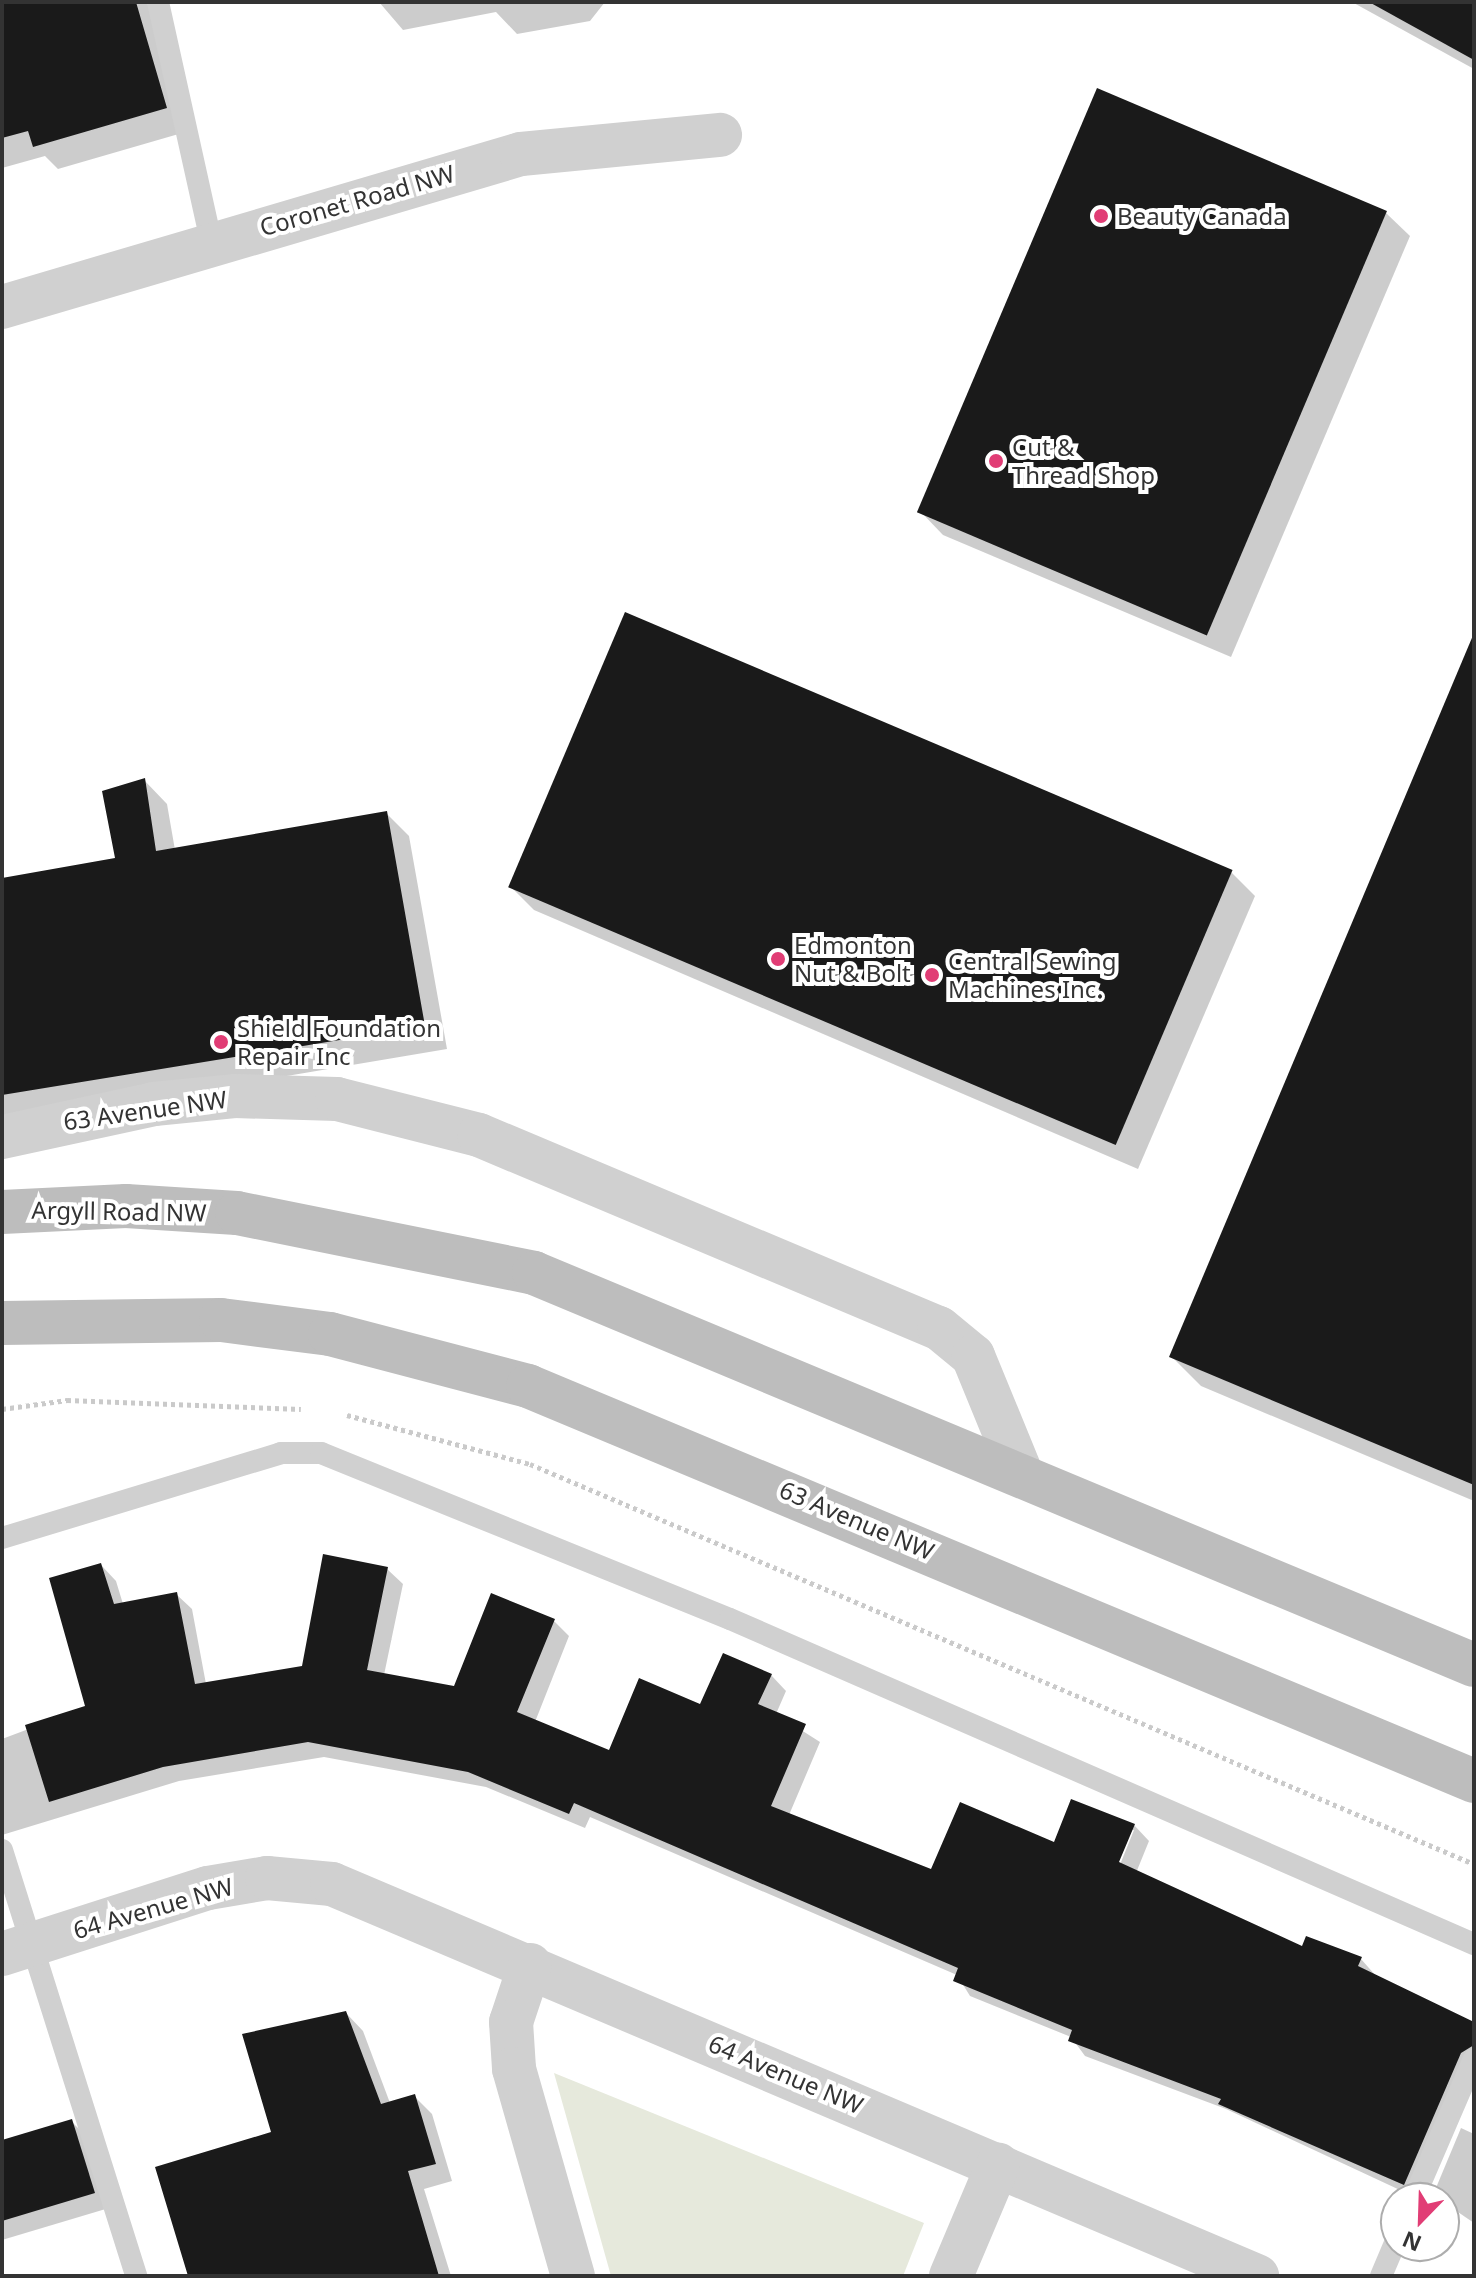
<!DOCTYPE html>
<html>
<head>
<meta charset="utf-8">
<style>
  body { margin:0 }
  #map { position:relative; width:1476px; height:2278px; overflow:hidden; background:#fff; font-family:"Noto Sans",sans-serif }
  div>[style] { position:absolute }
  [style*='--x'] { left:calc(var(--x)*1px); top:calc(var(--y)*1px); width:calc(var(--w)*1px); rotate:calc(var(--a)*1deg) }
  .green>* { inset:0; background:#e6e9dc }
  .shadow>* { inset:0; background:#0003 }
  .building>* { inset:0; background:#1a1a1a; transform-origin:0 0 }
  .path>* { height:5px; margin-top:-2.5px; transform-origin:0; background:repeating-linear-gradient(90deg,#cacaca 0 4px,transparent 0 8px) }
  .lane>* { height:22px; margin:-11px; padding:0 11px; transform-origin:11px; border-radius:11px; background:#d0d0d0 }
  .street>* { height:44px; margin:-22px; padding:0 22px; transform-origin:22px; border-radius:22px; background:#d0d0d0 }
  .secondary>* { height:44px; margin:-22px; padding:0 22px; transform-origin:22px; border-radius:22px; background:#bdbdbd }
  .dots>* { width:22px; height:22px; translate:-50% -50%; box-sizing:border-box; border:4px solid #fff; border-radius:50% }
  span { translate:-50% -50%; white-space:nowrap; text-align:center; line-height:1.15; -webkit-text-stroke:8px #fff; paint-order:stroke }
  .street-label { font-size:24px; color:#333 }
  .poi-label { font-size:24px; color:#333 }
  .left { translate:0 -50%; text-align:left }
  .frame { position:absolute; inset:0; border:4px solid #333; pointer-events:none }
  .north { position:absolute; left:1380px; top:2182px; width:80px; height:80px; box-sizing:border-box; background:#fff; border:2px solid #adadad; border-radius:50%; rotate:203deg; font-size:22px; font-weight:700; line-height:32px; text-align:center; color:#333 }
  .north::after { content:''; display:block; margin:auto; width:28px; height:36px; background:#e13d75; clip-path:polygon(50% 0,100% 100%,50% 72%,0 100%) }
</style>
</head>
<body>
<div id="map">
  <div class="green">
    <div style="clip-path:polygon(554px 2073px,924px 2223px,903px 2276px,611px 2276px)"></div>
  </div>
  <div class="shadow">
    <div style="clip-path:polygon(2px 2px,147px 2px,189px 131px,58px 169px,45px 156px,2px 168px)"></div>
    <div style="clip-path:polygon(379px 2px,605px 2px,590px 21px,517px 34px,496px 12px,403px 30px)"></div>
    <div style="clip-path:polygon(1352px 2px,1474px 2px,1474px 69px)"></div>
    <div style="clip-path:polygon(1386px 213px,1410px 236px,1231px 657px,943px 535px,920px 511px)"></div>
    <div style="clip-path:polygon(1474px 683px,1474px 1501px,1201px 1386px,1171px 1356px)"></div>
    <div style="clip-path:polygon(144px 780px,167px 804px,175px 850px,386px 813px,409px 836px,447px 1049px,2px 1124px,2px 880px,117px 860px)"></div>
    <div style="clip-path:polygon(1231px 872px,1255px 896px,1138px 1169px,534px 910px,510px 886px)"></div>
    <div style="clip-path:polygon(evenodd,101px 1565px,116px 1581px,123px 1604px,176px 1594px,192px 1609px,206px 1684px,303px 1667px,387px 1569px,403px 1584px,384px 1675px,455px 1689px,554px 1621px,569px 1636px,535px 1722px,610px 1753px,771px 1675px,786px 1691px,776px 1714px,820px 1742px,789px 1815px,932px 1871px,1134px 1825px,1149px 1841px,1136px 1873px,1303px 1949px,1361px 1959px,1376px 1976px,1474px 2023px,1474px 2074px,1417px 2198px,1226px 2109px,1085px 2056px,1071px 2037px,970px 1996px,957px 1975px,590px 1817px,585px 1828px,486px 1787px,324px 1757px,179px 1781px,2px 1835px,2px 1739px,87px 1707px,101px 1565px,1130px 1830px,1134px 1830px,1117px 1872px,1113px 1871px,1130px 1830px)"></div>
    <div style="clip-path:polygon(346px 2013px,363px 2031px,390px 2103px,414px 2096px,432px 2114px,452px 2181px,424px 2189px,451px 2276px,234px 2276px,274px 2133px)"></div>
    <div style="clip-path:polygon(71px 2121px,87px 2137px,109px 2208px,2px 2240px,2px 2144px)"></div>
    <div style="clip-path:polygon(1461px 2128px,1474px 2134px,1474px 2223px,1433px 2195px)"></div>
  </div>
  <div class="building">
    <div style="clip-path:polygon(2px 2px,136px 2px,167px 108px,33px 147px,28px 131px,2px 138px)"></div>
    <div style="clip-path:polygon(1369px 2px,1474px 2px,1474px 60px)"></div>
    <div style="left:1097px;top:88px;width:315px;height:461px;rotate:23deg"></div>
    <div style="left:625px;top:612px;width:660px;height:299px;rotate:23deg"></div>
    <div style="clip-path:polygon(1474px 633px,1474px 1485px,1169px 1357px)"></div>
    <div style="clip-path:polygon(145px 778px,156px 851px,387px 811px,425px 1026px,2px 1095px,2px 878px,115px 858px,102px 791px)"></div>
    <div style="clip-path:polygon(323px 1554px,388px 1567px,367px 1670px,454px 1686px,491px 1593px,555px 1619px,517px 1712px,609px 1750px,639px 1678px,700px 1704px,723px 1653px,772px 1674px,758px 1704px,806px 1724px,771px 1806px,931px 1869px,960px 1802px,1054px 1842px,1071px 1799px,1135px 1824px,1119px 1862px,1302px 1946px,1306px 1936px,1362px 1957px,1358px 1966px,1474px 2022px,1474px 2045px,1461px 2053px,1404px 2185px,1218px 2104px,1221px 2099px,1068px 2041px,1072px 2030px,953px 1981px,958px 1968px,574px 1803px,569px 1814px,468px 1772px,308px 1742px,163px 1767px,49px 1802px,25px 1725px,85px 1706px,49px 1578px,101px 1563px,114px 1604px,177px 1592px,195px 1684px,302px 1666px)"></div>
    <div style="clip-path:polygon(346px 2011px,381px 2104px,415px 2094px,436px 2164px,408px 2171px,439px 2276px,188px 2276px,155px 2167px,271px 2132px,242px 2034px)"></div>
    <div style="clip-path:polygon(72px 2119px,95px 2193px,2px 2221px,2px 2140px)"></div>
  </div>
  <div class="path">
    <div style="--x:2;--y:1409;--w:66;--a:-7.9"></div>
    <div style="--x:67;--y:1400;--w:234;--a:2.2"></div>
    <div style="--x:347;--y:1415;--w:189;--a:15"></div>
    <div style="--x:530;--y:1464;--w:1025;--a:22.96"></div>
  </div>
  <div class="lane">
    <div style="--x:158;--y:2;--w:245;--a:77.5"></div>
    <div style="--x:2;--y:1538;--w:292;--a:-16.9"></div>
    <div style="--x:281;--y:1453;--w:40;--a:0"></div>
    <div style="--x:321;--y:1453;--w:441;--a:22.1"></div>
    <div style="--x:730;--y:1619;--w:812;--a:23.6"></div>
    <div style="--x:2;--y:1850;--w:447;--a:72.5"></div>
    <div style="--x:1414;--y:2198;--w:151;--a:-66.7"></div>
    <div style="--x:1381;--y:2276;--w:39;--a:-67"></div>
  </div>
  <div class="street">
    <div style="--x:2;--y:307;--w:541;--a:-16.43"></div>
    <div style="--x:521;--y:154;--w:200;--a:-5.5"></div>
    <div style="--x:2;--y:1137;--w:156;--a:-12.2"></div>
    <div style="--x:154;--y:1104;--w:81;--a:-5.6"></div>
    <div style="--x:235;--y:1096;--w:102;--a:1.7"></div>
    <div style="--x:337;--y:1099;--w:146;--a:14.2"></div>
    <div style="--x:479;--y:1135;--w:499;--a:22.8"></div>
    <div style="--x:939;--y:1328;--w:44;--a:39.5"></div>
    <div style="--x:973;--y:1356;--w:126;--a:67.7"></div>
    <div style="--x:2;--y:1954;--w:216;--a:-17.8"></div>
    <div style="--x:208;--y:1888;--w:60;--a:-9.6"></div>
    <div style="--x:267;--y:1878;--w:65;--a:5.3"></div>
    <div style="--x:332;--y:1884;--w:1005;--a:22.97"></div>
    <div style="--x:530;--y:1965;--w:60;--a:108.4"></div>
    <div style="--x:511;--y:2022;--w:47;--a:86.3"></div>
    <div style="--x:514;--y:2069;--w:215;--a:74.1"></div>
    <div style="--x:951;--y:2276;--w:121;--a:-67.1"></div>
  </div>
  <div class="secondary">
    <div style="--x:2;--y:1212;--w:124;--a:-2.8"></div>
    <div style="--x:126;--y:1206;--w:111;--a:3.6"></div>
    <div style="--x:237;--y:1213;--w:303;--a:11.4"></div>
    <div style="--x:534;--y:1273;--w:1018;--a:22.64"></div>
    <div style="--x:2;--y:1323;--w:219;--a:-0.8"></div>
    <div style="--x:221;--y:1320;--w:110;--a:7.3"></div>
    <div style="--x:330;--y:1334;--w:205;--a:14.7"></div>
    <div style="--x:528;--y:1386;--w:1025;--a:22.66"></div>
  </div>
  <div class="dots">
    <div style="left:1101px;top:216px;background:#e13d75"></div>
    <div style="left:996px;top:461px;background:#e13d75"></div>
    <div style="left:778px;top:959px;background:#e13d75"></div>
    <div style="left:932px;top:975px;background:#e13d75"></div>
    <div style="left:221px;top:1042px;background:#e13d75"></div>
  </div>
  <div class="street-label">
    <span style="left:357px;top:200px;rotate:-16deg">Coronet Road NW</span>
    <span style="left:145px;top:1110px;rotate:-8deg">63 Avenue NW</span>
    <span style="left:119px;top:1211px;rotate:1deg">Argyll Road NW</span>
    <span style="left:857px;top:1520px;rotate:23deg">63 Avenue NW</span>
    <span style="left:153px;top:1908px;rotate:-16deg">64 Avenue NW</span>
    <span style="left:786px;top:2074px;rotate:23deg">64 Avenue NW</span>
  </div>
  <div class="poi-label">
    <span class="left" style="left:1117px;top:216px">Beauty Canada</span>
    <span class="left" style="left:1012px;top:461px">Cut &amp;<br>Thread Shop</span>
    <span class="left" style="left:794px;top:959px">Edmonton<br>Nut &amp; Bolt</span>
    <span class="left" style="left:948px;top:975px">Central Sewing<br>Machines Inc.</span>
    <span class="left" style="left:237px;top:1042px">Shield Foundation<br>Repair Inc</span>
  </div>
  <div class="frame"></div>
  <div class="north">N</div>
</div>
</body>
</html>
